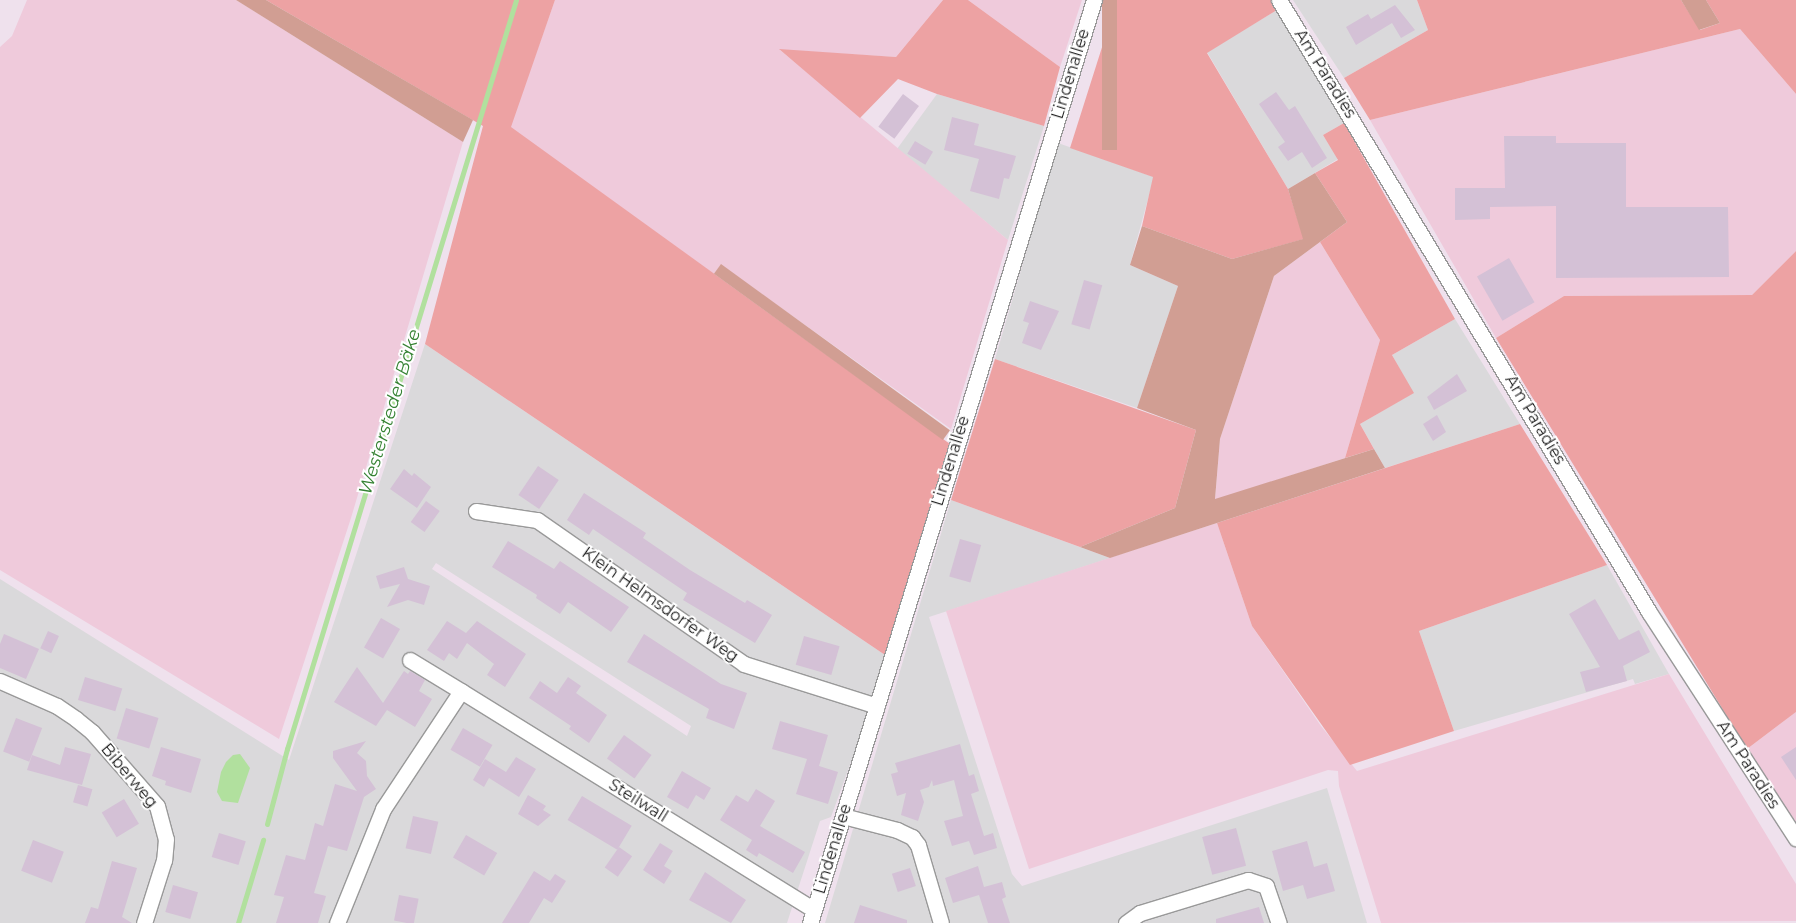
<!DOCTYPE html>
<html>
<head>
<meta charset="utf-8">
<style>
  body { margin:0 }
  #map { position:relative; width:1796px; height:923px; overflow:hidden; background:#efe1ed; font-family:Montserrat,sans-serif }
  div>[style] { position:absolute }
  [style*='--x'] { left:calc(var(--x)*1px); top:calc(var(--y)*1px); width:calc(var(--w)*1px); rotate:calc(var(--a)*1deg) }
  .residential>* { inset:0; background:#dad9db }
  .farmland>* { inset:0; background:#efcadb }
  .grass>* { inset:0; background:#eda2a3 }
  .forest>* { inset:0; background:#d19e93; transform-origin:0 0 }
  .water>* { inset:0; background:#b1e09e }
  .stream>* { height:5px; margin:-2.5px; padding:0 2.5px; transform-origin:2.5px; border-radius:2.5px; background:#b1e09e }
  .building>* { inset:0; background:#d4c1d6; transform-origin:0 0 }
  .roads { filter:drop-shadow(1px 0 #999) drop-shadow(-1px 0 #999) drop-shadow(0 1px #999) drop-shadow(0 -1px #999) }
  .minor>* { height:15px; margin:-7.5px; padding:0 7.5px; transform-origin:7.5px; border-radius:7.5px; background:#fff }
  span { translate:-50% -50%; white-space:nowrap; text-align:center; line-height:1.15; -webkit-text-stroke:4px #fff; paint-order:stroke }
  .street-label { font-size:16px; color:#1c1c1c }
  .water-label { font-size:18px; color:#358233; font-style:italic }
</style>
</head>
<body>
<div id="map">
  <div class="residential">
    <div style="clip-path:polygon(1293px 0,1417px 0,1428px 30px,1344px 78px)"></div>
    <div style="clip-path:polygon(1277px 10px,1344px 123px,1323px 135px,1338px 159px,1288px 189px,1207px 52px)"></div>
    <div style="clip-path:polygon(937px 94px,1044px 126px,1008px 240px,897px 149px)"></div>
    <div style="clip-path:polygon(1058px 143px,1154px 177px,1130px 265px,1178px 286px,1137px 408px,995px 359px)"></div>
    <div style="clip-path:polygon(1455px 319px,1520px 424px,1385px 468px,1360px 424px,1413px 393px,1392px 355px)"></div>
    <div style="clip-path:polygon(evenodd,425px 344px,885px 655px,871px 707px,831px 817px,820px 821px,787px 923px,0 923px,0 579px,289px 760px,425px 344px,436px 563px,691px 726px,687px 736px,432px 569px,436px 563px)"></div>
    <div style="clip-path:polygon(951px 500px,1110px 558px,929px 617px,1012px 874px,1022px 886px,1327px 788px,1367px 923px,825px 923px)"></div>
    <div style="clip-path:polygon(1607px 565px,1669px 674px,1635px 684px,1633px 679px,1454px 731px,1419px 631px)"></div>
  </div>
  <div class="farmland">
    <div style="clip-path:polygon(27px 0,236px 0,463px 142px,351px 518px,279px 739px,0 570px,0 47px,12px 36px)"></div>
    <div style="clip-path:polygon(555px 0,943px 0,896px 57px,780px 50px,1008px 240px,951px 429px,721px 265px,714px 274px,510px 127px)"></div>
    <div style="clip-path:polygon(968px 0,1082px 0,1060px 67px)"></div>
    <div style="clip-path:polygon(1740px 29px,1796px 94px,1796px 251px,1752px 295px,1564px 296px,1496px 338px,1370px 120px)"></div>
    <div style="clip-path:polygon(1320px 242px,1380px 340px,1345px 458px,1215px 500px,1220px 439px,1274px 276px)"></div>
    <div style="clip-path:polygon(1217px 523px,1252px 626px,1321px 726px,1357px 771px,1669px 674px,1796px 884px,1796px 921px,1381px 923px,1339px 786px,1338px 771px,1328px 770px,1029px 869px,946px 611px)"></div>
    <div style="clip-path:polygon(1796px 712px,1796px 822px,1747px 749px)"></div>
  </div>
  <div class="grass">
    <div style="clip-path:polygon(266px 0,555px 0,511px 127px,950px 444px,885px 655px,425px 344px,483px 126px)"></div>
    <div style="clip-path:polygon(943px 0,968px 0,1060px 67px,1044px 126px,937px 94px,898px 79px,860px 118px,779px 49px,896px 57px)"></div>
    <div style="clip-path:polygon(1117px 0,1271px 0,1277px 10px,1207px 53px,1288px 189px,1304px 239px,1232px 259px,1142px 226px,1153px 177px,1070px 148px)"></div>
    <div style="clip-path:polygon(1417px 0,1681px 0,1700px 30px,1720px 23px,1706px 0,1796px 0,1796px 94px,1740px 29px,1370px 120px,1344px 78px,1428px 30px)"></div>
    <div style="clip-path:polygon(1344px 123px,1455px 319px,1392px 355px,1414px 393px,1360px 424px,1374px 449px,1345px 458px,1380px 340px,1320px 242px,1347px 222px,1315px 173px,1338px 160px,1323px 135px)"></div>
    <div style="clip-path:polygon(1796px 251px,1796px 712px,1747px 749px,1496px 338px,1564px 296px,1752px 295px)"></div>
    <div style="clip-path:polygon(995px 359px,1196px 430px,1175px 508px,1080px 547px,951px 500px)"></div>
    <div style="clip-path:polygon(1520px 424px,1607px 565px,1419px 631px,1454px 731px,1350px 765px,1252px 626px,1217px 523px)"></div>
  </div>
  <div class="forest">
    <div style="clip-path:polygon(236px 0,266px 0,473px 120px,463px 142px)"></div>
    <div style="left:1102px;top:0;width:15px;height:150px"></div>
    <div style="clip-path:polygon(1681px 0,1706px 0,1720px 23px,1699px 30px)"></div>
    <div style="clip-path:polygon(1315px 173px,1347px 222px,1274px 276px,1220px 439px,1215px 499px,1374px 449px,1385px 468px,1110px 558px,1080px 547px,1175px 508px,1196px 430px,1137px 408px,1178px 286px,1130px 265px,1142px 226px,1232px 259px,1303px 239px,1288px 189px)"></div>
    <div style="left:721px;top:264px;width:283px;height:12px;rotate:36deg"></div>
  </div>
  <div class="water">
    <div style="clip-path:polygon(240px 754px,250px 768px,238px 803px,222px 801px,217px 792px,221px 772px,226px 762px,233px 755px)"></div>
  </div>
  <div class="stream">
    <div style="--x:267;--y:824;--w:78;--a:-75.1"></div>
    <div style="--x:287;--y:749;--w:783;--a:-73"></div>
    <div style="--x:238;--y:923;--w:87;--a:-73.2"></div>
  </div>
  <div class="building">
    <div style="clip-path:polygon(1395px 5px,1415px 30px,1401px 38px,1392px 23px,1356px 45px,1346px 27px,1368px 14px,1371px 19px)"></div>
    <div style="clip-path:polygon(1276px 92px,1289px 110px,1295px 106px,1327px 158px,1312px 168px,1302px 152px,1288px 161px,1278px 147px,1285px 142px,1259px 104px)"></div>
    <div style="left:903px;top:94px;width:20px;height:41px;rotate:37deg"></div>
    <div style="clip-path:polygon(952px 117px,979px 124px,974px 145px,1016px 156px,1009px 179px,1004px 178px,999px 199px,970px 191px,979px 159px,944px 150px)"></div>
    <div style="clip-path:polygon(1504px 136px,1556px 136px,1556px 143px,1626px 143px,1626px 207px,1728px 207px,1729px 277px,1556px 278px,1556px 206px,1490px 207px,1490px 219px,1455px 220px,1455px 188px,1505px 188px)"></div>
    <div style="left:915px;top:141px;width:21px;height:15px;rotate:31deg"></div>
    <div style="left:1509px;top:258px;width:51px;height:37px;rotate:60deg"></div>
    <div style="left:1084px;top:280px;width:19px;height:46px;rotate:16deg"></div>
    <div style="clip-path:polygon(1030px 301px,1059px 311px,1041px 350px,1022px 343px,1029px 323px,1023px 321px)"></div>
    <div style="clip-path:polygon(1457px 374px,1467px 391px,1434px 410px,1427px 397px)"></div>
    <div style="clip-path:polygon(1437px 415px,1446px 432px,1433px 441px,1423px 424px)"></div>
    <div style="left:538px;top:466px;width:25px;height:35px;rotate:34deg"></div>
    <div style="clip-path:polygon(404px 469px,412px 476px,414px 473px,431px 487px,417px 508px,390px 489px)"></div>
    <div style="clip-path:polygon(584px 493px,646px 533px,643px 538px,690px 570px,745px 603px,747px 600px,772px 615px,755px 643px,683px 600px,687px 593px,593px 529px,589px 535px,567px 520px)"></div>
    <div style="left:426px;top:501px;width:17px;height:26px;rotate:36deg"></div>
    <div style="left:960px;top:539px;width:22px;height:39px;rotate:16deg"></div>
    <div style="clip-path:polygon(508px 541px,554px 569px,560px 561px,629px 607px,611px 632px,568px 602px,560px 614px,536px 598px,537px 595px,492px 567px)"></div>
    <div style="clip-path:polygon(404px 567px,408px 579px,430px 586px,424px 605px,408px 600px,387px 607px,400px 584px,380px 589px,376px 576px)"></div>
    <div style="clip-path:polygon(1595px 599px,1619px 640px,1639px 630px,1650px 652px,1623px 666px,1627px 681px,1586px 692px,1580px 672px,1600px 667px,1569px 614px)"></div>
    <div style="left:381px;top:618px;width:22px;height:34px;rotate:30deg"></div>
    <div style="clip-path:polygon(447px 621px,466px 633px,477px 621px,526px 654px,505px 687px,487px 675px,494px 664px,467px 643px,457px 659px,449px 653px,444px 661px,427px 650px)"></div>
    <div style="left:48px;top:631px;width:12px;height:19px;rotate:24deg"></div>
    <div style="clip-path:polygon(4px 634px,39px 649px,26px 679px,0 668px,0 644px)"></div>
    <div style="clip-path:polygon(644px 634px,721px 684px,747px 693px,734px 729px,706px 718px,709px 709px,627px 662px)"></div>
    <div style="left:804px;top:636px;width:37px;height:30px;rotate:16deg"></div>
    <div style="clip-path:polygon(357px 667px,383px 703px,404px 671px,408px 674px,410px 671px,425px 680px,419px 691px,432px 699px,415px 727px,387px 710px,376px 726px,334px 702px)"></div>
    <div style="left:85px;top:677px;width:39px;height:24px;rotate:17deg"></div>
    <div style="clip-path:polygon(568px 677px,581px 686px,576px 693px,607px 715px,589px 743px,569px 729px,571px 726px,529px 698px,540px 681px,557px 693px)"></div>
    <div style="left:126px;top:708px;width:34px;height:32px;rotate:17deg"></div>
    <div style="left:16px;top:718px;width:28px;height:36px;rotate:21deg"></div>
    <div style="clip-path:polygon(780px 721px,828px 735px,819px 766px,838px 772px,828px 804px,796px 794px,807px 759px,772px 749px)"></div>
    <div style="left:463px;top:728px;width:34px;height:25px;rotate:30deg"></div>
    <div style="left:624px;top:735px;width:34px;height:29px;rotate:36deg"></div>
    <div style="clip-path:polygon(366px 741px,357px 753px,366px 761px,367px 776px,376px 789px,364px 797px,347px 851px,328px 846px,314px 893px,326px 896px,318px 923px,276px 923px,284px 897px,274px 895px,286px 855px,305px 860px,315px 823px,323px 826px,335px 784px,357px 791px,333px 758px,333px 751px)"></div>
    <div style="clip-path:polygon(960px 744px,969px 776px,974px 774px,979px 791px,971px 794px,984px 836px,993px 833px,997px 848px,974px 855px,969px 841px,952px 846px,944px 821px,963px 816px,954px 780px,933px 786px,932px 780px,929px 787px,920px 790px,924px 802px,918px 821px,901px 815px,906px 793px,897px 796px,891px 774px,898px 772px,895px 763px)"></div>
    <div style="clip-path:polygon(65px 747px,91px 754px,82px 785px,27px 770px,32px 755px,60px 765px)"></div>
    <div style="clip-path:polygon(161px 747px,201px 759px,191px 793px,165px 785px,166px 781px,152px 776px)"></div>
    <div style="clip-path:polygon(1796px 747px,1796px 780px,1781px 757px)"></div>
    <div style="clip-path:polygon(516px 757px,536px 769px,519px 797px,489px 778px,484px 787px,473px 780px,485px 759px,506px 772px)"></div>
    <div style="clip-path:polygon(682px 771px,711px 788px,704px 800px,696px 795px,688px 809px,667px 797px)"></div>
    <div style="left:78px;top:785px;width:15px;height:18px;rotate:16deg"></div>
    <div style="clip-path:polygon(756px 789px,775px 801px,760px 826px,805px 852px,793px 873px,759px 853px,757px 857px,746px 850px,752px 840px,720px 820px,736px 795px,748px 802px)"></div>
    <div style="clip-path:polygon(528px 795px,546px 806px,543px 810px,551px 815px,538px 826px,518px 814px)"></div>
    <div style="left:582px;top:796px;width:58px;height:28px;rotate:31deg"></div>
    <div style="left:124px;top:799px;width:29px;height:26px;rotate:59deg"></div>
    <div style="left:413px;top:816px;width:26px;height:33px;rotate:13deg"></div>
    <div style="left:1236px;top:828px;width:39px;height:35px;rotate:75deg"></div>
    <div style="left:219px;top:833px;width:28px;height:25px;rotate:17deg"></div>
    <div style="left:466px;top:835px;width:36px;height:26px;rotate:30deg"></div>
    <div style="left:33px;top:840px;width:33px;height:33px;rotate:21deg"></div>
    <div style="clip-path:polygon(1307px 841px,1314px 867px,1327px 863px,1335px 891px,1307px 899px,1303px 885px,1283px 891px,1272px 851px)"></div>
    <div style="clip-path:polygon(660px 843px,673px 851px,664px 866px,672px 871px,664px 884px,643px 870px)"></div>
    <div style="left:619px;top:847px;width:16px;height:25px;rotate:35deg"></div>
    <div style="clip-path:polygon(112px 861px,137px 868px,122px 917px,132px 923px,85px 923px,91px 907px,98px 909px)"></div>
    <div style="clip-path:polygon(978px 866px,984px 887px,1002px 882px,1006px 897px,1002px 899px,1010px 923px,988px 923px,979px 895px,953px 903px,945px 878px)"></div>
    <div style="left:910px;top:868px;width:19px;height:19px;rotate:72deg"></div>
    <div style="clip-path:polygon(534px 871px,550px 881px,555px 874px,566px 881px,552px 903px,544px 898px,529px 923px,502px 923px)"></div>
    <div style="clip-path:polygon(705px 872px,746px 900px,731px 923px,689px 900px)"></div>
    <div style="left:173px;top:885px;width:26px;height:28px;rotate:16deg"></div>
    <div style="left:399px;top:895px;width:20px;height:26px;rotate:11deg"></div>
    <div style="clip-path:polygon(860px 905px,907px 920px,907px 923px,854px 923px)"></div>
    <div style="clip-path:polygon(1259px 907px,1264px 923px,1216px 923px,1216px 919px)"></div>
  </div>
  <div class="roads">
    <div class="minor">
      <div style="--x:1279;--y:0;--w:715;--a:58.84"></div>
      <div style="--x:1649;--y:612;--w:270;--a:57"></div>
      <div style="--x:476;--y:511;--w:62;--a:8.4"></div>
      <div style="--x:537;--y:520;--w:252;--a:34.8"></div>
      <div style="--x:744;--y:664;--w:139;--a:17.5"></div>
      <div style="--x:410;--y:660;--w:60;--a:31.3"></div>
      <div style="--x:0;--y:681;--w:62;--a:23.7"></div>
      <div style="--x:57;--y:706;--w:23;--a:34"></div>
      <div style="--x:76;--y:719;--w:21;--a:39"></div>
      <div style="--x:92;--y:732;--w:98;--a:48.7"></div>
      <div style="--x:157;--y:806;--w:34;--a:75"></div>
      <div style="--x:166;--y:839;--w:21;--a:95"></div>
      <div style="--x:164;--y:860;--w:66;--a:107.6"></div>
      <div style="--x:843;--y:816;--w:56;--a:14.5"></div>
      <div style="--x:897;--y:830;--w:17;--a:25"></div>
      <div style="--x:912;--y:837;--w:10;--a:53"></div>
      <div style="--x:918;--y:845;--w:81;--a:73.6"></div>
      <div style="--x:337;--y:923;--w:123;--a:-68"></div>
      <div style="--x:383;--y:809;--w:141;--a:-56.5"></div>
      <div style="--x:461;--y:691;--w:415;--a:31.8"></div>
      <div style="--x:810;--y:923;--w:966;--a:-72.9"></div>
      <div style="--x:1126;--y:923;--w:17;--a:-36"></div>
      <div style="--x:1140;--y:913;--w:113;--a:-17"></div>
      <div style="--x:1248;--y:880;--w:19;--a:18"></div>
      <div style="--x:1266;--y:886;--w:39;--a:71"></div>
    </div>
  </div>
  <div class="street-label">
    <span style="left:1071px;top:74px;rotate:-73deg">Lindenallee</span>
    <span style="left:1325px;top:74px;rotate:58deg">Am Paradies</span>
    <span style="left:1535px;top:420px;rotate:59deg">Am Paradies</span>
    <span style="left:951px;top:461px;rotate:-73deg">Lindenallee</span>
    <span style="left:660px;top:605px;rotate:35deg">Klein Helmsdorfer Weg</span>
    <span style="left:1748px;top:765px;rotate:57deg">Am Paradies</span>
    <span style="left:129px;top:776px;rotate:50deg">Biberweg</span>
    <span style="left:638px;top:801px;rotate:32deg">Steilwall</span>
    <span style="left:833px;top:849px;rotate:-73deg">Lindenallee</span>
  </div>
  <div class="water-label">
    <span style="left:390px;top:412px;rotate:-73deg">Westersteder Bäke</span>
  </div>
</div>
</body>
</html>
